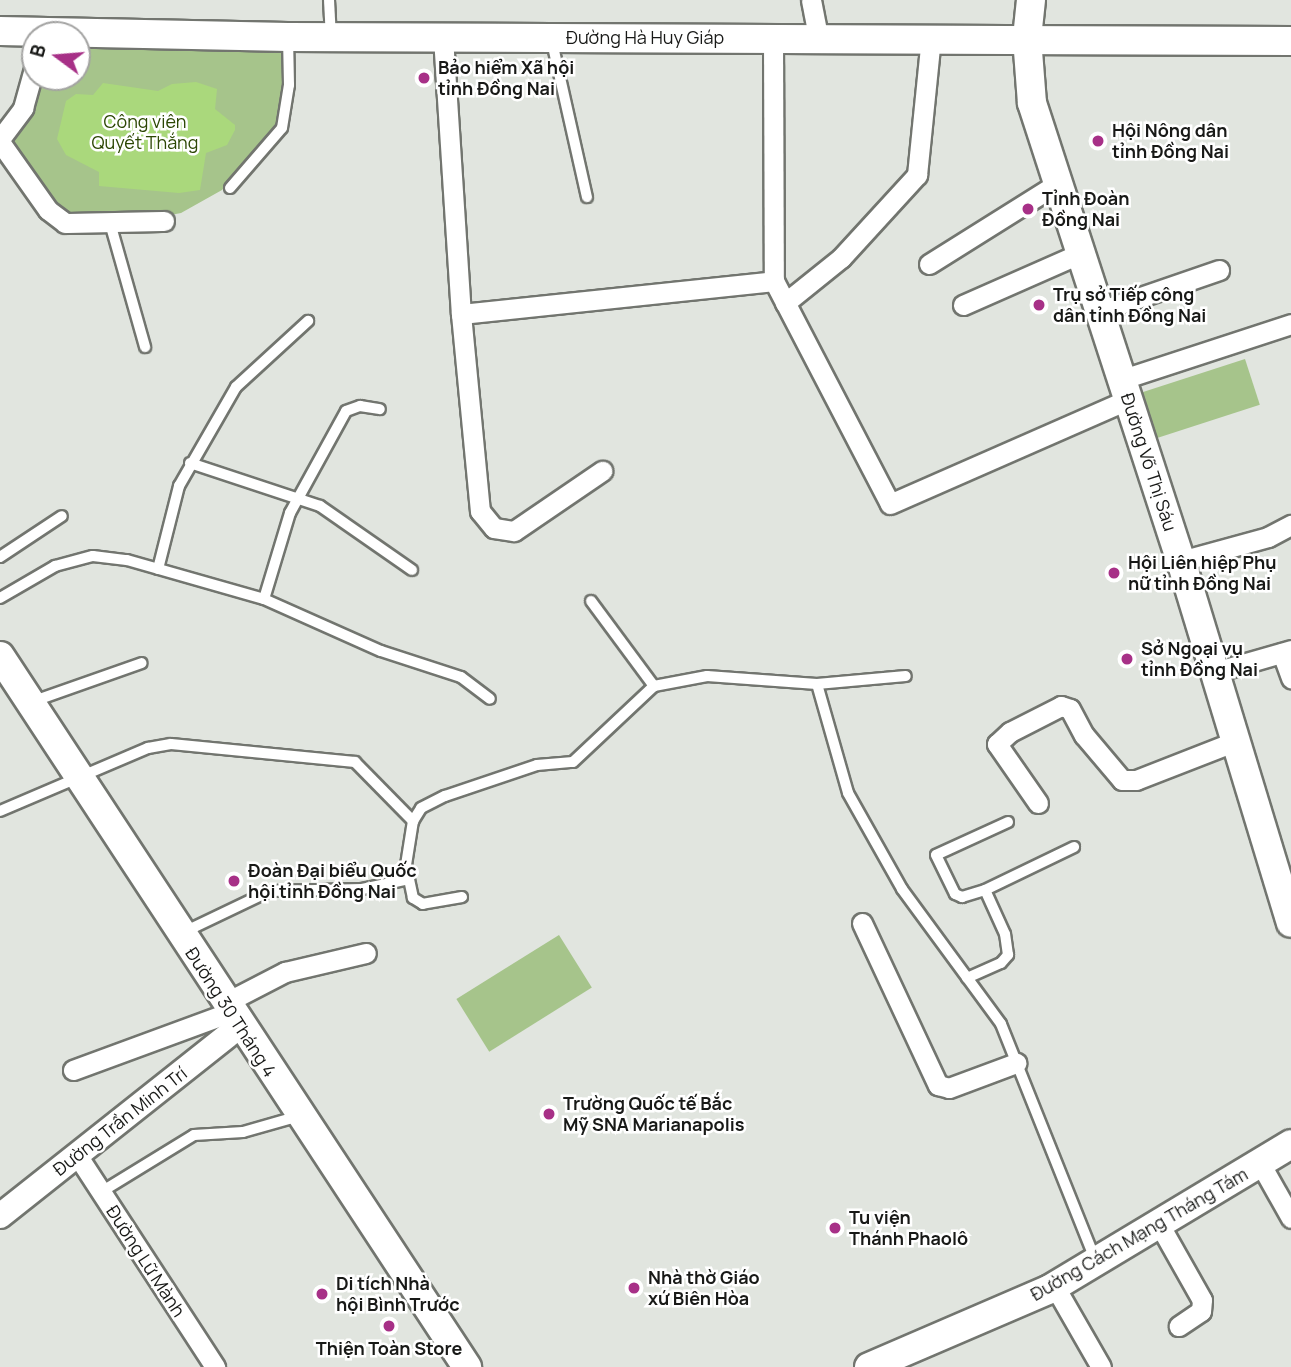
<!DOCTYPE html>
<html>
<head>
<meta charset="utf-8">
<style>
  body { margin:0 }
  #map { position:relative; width:1291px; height:1367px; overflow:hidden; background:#e1e5df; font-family:Manrope,sans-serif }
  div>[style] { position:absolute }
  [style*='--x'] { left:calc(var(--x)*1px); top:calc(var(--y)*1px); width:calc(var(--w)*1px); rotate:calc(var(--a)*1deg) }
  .green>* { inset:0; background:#a6c48b; transform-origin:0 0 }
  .water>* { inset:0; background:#aad87c }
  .roads { filter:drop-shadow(2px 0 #72756f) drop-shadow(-2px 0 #72756f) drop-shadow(0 2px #72756f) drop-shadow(0 -2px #72756f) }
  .service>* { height:10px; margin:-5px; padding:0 5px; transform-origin:5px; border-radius:5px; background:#fff }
  .minor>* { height:19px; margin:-9.5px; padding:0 9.5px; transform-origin:9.5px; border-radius:9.5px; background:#fff }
  .tertiary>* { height:24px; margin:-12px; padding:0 12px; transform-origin:12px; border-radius:12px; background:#fff }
  .secondary>* { height:28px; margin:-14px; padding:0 14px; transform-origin:14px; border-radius:14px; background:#fff }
  .dots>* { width:19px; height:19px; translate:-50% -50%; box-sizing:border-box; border:4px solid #fff; border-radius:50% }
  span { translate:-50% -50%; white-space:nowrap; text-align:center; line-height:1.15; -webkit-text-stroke:5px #fff; paint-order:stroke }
  .street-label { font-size:18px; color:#181917 }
  .poi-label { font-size:18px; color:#181917; font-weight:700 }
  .left { translate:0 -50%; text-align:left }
  .park-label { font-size:18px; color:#2c4704 }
  .north { position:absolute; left:21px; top:21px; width:70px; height:70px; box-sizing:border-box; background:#fff; border:2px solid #a3a3a2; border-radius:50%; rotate:286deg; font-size:19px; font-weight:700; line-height:28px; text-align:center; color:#181917 }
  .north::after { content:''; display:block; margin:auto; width:24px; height:32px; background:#a73087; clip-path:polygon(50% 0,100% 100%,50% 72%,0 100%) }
</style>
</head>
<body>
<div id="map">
  <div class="green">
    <div style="clip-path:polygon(77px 45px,284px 48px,285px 97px,274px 136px,222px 190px,181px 213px,155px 218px,63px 218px,5px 139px,37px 77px,77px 77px)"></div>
    <div style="left:1245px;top:359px;width:48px;height:112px;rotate:72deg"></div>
    <div style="left:559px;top:935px;width:62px;height:121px;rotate:58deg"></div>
  </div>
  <div class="water">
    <div style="clip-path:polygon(103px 83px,158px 91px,172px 84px,196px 82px,217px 89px,215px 109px,235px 125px,235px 130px,227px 145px,206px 153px,200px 190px,179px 193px,99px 186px,99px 172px,66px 155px,57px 139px,66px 101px,76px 94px,93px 95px)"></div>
  </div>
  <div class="roads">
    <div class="service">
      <div style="--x:329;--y:0;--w:34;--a:87"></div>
      <div style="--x:552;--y:42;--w:159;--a:77.3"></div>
      <div style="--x:230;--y:188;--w:79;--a:-49.1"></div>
      <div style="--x:282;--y:128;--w:44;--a:-80.8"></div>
      <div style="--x:289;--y:85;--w:47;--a:-91.2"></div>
      <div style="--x:110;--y:223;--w:129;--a:74.2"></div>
      <div style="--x:190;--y:463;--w:137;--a:18.3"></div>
      <div style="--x:320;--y:506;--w:112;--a:34.8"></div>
      <div style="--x:0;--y:557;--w:74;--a:-33.5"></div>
      <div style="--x:158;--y:569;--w:86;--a:-75.8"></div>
      <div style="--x:179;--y:486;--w:114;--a:-60.1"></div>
      <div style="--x:236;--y:387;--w:98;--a:-42.5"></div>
      <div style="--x:0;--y:598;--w:64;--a:-30.2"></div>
      <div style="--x:55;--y:566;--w:39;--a:-15"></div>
      <div style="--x:93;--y:556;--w:34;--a:7"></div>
      <div style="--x:127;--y:560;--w:142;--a:15.9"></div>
      <div style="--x:264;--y:599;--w:128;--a:24"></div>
      <div style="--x:381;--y:651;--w:84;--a:18"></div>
      <div style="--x:461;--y:677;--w:36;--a:37"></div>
      <div style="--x:264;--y:599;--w:90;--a:-73.2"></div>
      <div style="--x:290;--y:513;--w:116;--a:-61.2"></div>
      <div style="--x:346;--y:411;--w:15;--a:-20"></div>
      <div style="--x:360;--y:406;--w:20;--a:9"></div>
      <div style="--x:591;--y:601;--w:106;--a:53.5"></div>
      <div style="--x:817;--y:684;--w:113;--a:74.1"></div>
      <div style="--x:848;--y:793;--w:110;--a:60.6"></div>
      <div style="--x:902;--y:889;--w:167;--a:53.7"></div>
      <div style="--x:1001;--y:1024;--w:253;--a:68.2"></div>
      <div style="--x:34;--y:701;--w:114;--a:-19.4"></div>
      <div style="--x:0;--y:811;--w:161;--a:-23.1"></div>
      <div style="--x:148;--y:748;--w:23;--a:-10"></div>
      <div style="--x:171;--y:744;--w:185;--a:5.6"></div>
      <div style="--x:355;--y:762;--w:83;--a:45.5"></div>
      <div style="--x:1008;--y:822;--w:79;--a:155.4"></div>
      <div style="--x:936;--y:855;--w:43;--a:64"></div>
      <div style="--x:955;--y:894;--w:8;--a:23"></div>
      <div style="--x:962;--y:897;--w:24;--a:-17"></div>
      <div style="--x:985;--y:890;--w:99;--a:-25.8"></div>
      <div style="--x:462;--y:897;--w:40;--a:170"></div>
      <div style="--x:423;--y:904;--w:12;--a:-149"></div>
      <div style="--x:413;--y:898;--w:34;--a:-102"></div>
      <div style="--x:406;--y:865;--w:45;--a:-81"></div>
      <div style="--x:413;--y:821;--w:15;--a:-58"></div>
      <div style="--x:421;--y:808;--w:27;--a:-27"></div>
      <div style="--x:445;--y:796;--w:97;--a:-18.6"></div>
      <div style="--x:537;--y:765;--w:36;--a:-5"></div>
      <div style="--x:573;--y:762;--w:111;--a:-43.2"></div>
      <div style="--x:654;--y:686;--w:54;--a:-10.7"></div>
      <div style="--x:707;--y:676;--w:110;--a:4.2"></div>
      <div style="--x:817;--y:684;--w:89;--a:-5.1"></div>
      <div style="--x:184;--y:932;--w:95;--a:-25.5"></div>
      <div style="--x:270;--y:891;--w:92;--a:-1.2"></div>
      <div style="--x:362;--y:889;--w:48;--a:-12"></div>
      <div style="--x:967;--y:978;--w:37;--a:-24"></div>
      <div style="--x:1001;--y:963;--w:11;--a:-49"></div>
      <div style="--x:1008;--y:955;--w:21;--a:-98"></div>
      <div style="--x:1005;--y:934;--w:48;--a:-114.4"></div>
      <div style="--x:101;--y:1192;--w:109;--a:-31.5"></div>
      <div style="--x:194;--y:1135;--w:49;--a:-3.5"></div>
      <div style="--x:243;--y:1132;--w:58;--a:-15.9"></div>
    </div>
    <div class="minor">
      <div style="--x:811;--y:0;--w:37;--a:79"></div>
      <div style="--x:773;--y:36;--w:245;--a:89.8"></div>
      <div style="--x:774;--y:281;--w:251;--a:62.5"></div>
      <div style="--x:890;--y:504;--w:261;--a:-23.7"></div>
      <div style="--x:443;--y:37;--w:278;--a:86.3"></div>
      <div style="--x:461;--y:314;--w:198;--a:84.5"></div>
      <div style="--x:480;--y:511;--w:22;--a:51"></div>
      <div style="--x:494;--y:528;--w:20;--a:9"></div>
      <div style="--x:514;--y:531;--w:107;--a:-34.3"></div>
      <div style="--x:0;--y:139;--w:39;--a:-53"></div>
      <div style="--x:23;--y:108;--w:45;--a:-74.4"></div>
      <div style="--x:0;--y:142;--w:83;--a:54.8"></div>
      <div style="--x:48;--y:210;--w:21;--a:37"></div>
      <div style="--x:65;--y:223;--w:99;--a:-1.2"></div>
      <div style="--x:929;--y:264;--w:152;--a:-32.1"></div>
      <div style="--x:785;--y:303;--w:72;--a:-38.8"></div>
      <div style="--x:841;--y:258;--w:113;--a:-47.5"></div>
      <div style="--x:917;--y:175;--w:139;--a:-84.2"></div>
      <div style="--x:963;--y:305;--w:129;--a:-23.8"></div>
      <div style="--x:1100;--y:311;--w:126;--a:-19"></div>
      <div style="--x:461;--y:314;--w:315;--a:-6"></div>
      <div style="--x:1123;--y:379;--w:177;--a:-18.1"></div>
      <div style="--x:1181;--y:561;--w:90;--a:-15.4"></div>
      <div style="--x:1268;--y:537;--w:26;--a:-28"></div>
      <div style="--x:1282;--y:653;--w:27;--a:70"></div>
      <div style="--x:1215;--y:672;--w:79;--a:-16.1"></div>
      <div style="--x:1038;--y:803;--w:72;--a:-124.8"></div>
      <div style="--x:997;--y:744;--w:18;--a:-43"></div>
      <div style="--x:1010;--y:732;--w:57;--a:-27"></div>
      <div style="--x:1061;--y:706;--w:9;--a:18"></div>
      <div style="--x:1070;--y:709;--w:30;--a:62"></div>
      <div style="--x:1084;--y:735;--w:59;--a:49.8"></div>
      <div style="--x:1122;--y:780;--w:14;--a:0"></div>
      <div style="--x:1136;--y:780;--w:107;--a:-21.3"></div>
      <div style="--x:862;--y:923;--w:179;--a:64.9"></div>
      <div style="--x:938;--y:1085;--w:11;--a:15"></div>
      <div style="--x:949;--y:1088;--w:72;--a:-20.5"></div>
      <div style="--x:225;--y:1003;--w:68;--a:-27.3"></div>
      <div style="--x:285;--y:972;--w:83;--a:-13.2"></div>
      <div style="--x:73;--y:1070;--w:168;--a:-20.2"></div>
      <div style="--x:77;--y:1155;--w:253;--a:56.9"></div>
      <div style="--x:1260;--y:1163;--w:63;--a:60.6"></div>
      <div style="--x:1159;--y:1224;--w:87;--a:60.5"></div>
      <div style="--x:1202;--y:1300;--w:11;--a:95"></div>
      <div style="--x:1201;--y:1311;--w:27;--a:146"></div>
      <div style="--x:1055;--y:1287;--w:92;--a:60.1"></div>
    </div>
    <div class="tertiary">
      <div style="--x:0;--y:1216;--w:306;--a:-38.4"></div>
    </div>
    <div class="secondary">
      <div style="--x:1031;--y:0;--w:38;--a:96"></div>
      <div style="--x:1027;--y:38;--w:65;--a:85.6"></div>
      <div style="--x:1032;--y:103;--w:482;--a:72"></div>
      <div style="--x:1181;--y:561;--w:378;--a:73.1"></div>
      <div style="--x:0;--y:31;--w:288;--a:1.2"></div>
      <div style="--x:288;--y:37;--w:1003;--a:0.23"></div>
      <div style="--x:0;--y:656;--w:851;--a:56.7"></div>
      <div style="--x:869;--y:1367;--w:197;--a:-23.3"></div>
      <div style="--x:1050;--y:1289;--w:281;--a:-31"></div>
    </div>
  </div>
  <div class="dots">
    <div style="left:424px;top:78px;background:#a73087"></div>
    <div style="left:1098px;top:141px;background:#a73087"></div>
    <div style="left:1028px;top:209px;background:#a73087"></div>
    <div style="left:1039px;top:305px;background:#a73087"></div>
    <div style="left:1114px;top:573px;background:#a73087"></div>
    <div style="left:1127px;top:659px;background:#a73087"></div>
    <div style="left:234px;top:881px;background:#a73087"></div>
    <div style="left:549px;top:1114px;background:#a73087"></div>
    <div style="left:835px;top:1228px;background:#a73087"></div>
    <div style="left:634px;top:1288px;background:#a73087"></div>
    <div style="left:322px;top:1294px;background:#a73087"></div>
    <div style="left:389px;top:1326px;background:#a73087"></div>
  </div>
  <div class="street-label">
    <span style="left:645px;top:37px">Đường Hà Huy Giáp</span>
    <span style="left:1149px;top:462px;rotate:72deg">Đường Võ Thị Sáu</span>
    <span style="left:231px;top:1012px;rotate:57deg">Đường 30 Tháng 4</span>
    <span style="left:120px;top:1121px;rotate:-38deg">Đường Trần Minh Trí</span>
    <span style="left:1139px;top:1234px;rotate:-30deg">Đường Cách Mạng Tháng Tám</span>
    <span style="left:146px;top:1261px;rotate:57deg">Đường Lữ Mành</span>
  </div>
  <div class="poi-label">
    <span class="left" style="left:438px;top:78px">Bảo hiểm Xã hội<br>tỉnh Đồng Nai</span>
    <span class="left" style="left:1112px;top:141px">Hội Nông dân<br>tỉnh Đồng Nai</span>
    <span class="left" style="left:1042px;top:209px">Tỉnh Đoàn<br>Đồng Nai</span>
    <span class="left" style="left:1053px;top:305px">Trụ sở Tiếp công<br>dân tỉnh Đồng Nai</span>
    <span class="left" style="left:1128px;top:573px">Hội Liên hiệp Phụ<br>nữ tỉnh Đồng Nai</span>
    <span class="left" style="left:1141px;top:659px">Sở Ngoại vụ<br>tỉnh Đồng Nai</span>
    <span class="left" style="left:248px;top:881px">Đoàn Đại biểu Quốc<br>hội tỉnh Đồng Nai</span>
    <span class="left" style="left:563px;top:1114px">Trường Quốc tế Bắc<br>Mỹ SNA Marianapolis</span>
    <span class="left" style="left:849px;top:1228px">Tu viện<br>Thánh Phaolô</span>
    <span class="left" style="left:648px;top:1288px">Nhà thờ Giáo<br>xứ Biên Hòa</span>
    <span class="left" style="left:336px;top:1294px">Di tích Nhà<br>hội Bình Trước</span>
    <span style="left:389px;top:1348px">Thiện Toàn Store</span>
  </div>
  <div class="park-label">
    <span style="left:145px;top:132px">Công viên<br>Quyết Thắng</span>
  </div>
  <div class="north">B</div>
</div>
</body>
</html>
